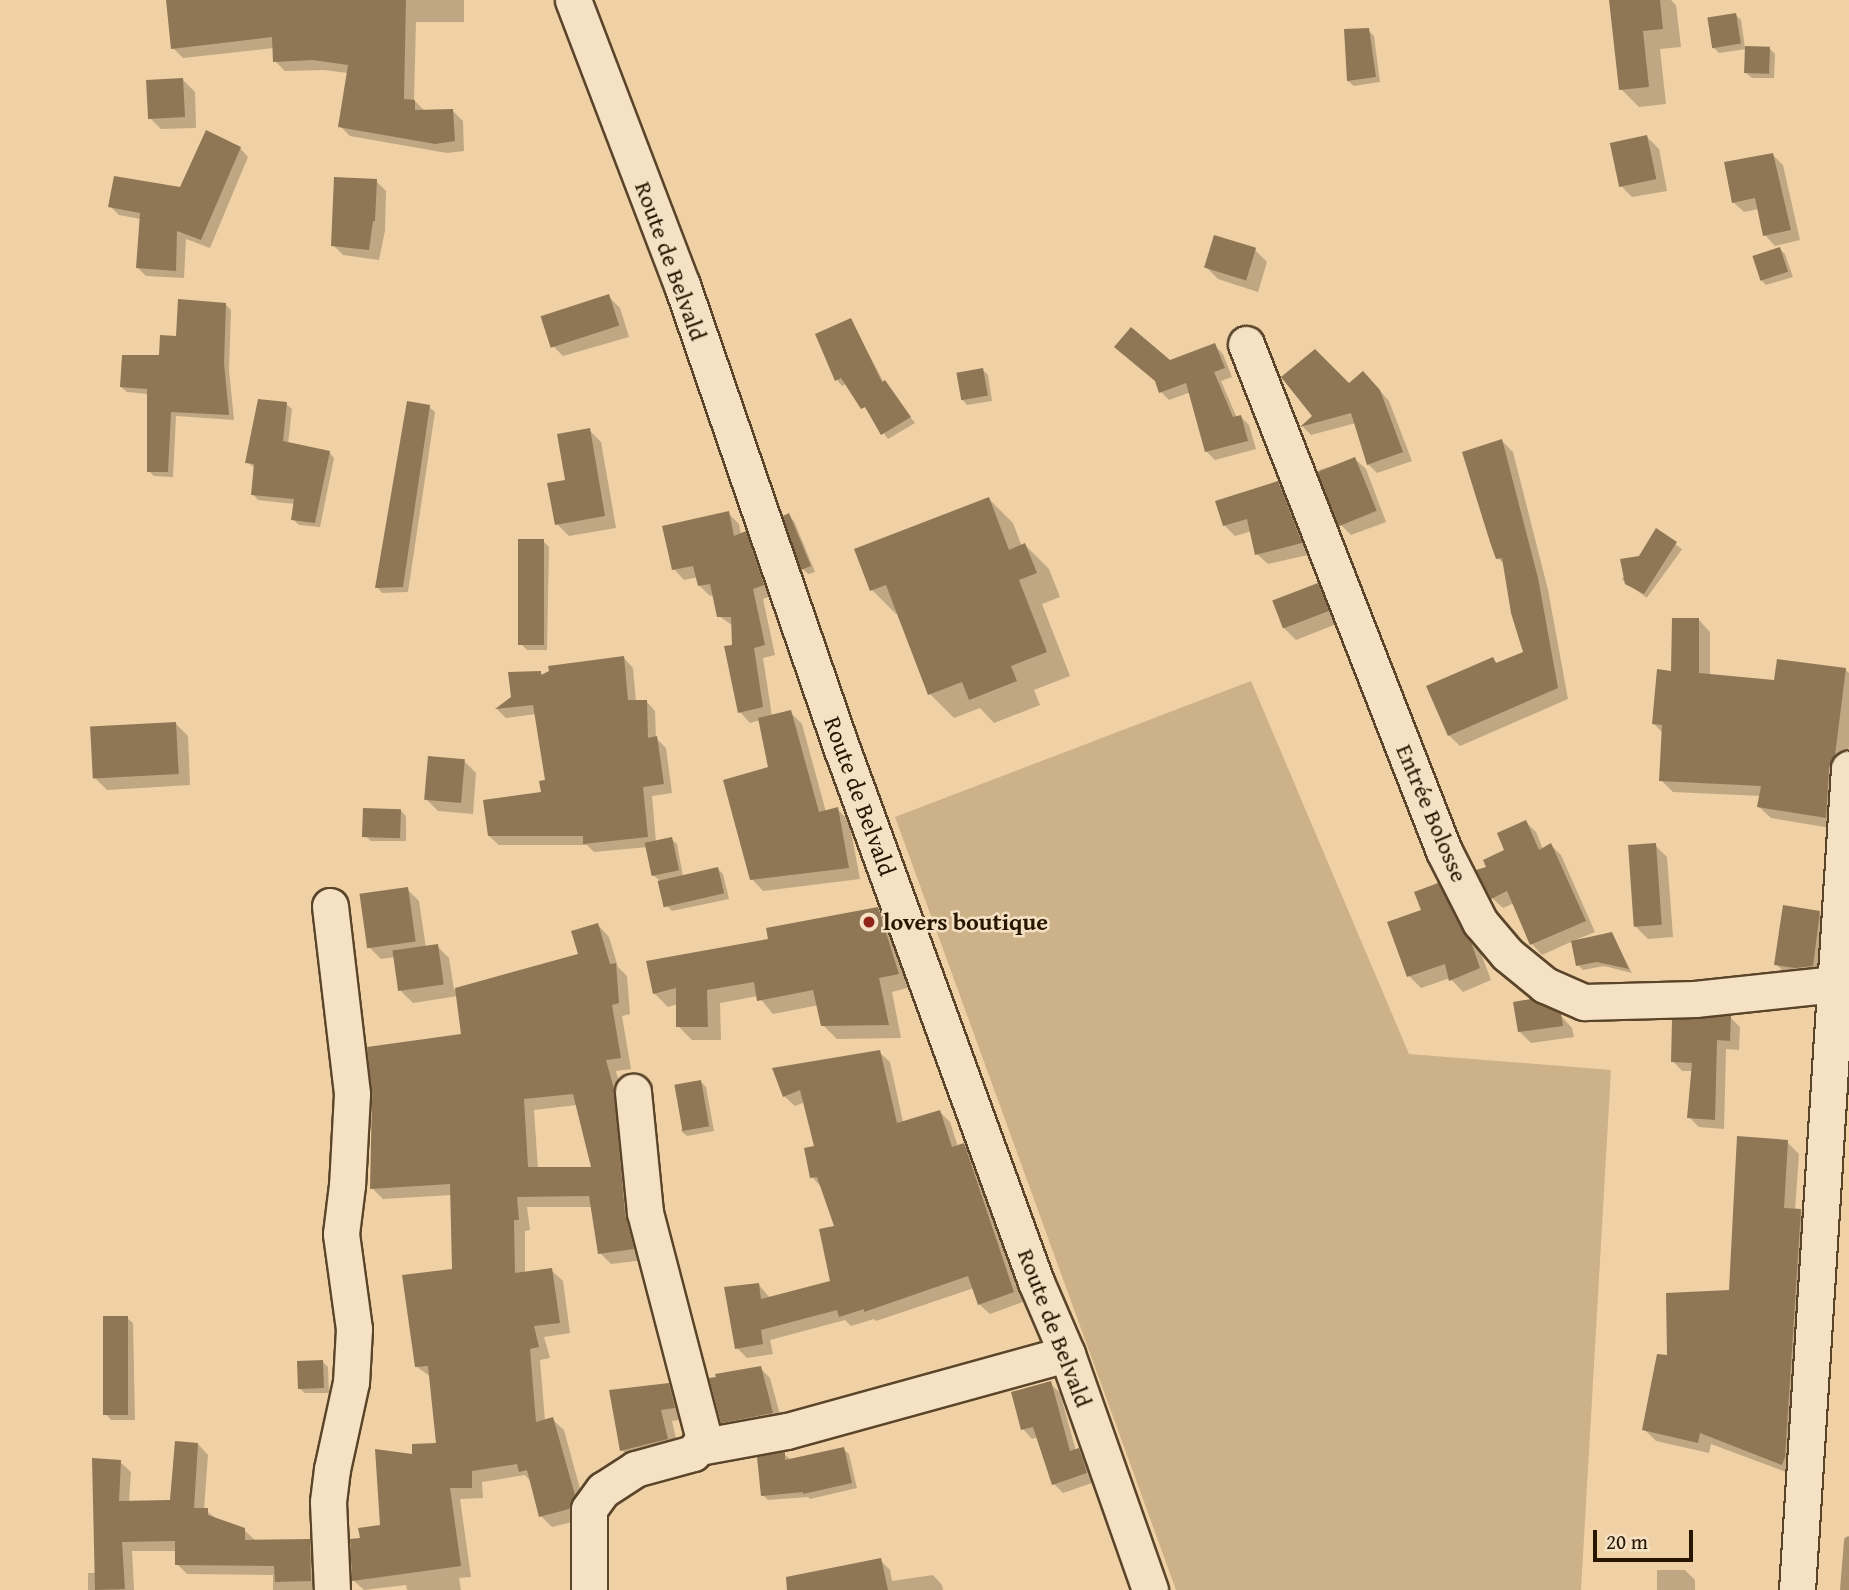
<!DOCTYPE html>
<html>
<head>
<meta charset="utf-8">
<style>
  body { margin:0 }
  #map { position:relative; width:1849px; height:1590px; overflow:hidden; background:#efd1a5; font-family:"Gentium Book Plus",serif }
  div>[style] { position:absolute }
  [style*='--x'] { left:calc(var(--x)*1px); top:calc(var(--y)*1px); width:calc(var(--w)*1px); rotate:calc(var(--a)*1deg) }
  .green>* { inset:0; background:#cdb189 }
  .shadow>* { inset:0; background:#0003; transform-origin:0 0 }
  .stream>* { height:10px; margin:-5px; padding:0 5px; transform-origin:5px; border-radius:5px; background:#ab916d }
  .building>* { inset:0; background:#8f7756; transform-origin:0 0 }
  .roads { filter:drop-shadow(2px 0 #5a452a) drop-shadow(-2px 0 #5a452a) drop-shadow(0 2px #5a452a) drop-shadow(0 -2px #5a452a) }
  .street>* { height:35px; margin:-17.5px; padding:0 17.5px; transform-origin:17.5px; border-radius:17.5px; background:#f5e1c4 }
  .dots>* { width:19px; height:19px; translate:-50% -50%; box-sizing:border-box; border:4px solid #f5e1c4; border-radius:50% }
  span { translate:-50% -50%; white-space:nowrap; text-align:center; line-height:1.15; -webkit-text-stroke:5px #f5e1c4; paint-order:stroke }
  .street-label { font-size:24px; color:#281601 }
  .poi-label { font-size:24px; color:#281601; font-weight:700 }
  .left { translate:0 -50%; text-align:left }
  .scale { position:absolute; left:1593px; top:1530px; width:100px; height:32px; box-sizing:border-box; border:4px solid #281601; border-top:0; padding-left:9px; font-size:21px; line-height:24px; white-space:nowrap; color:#281601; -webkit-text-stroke:5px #f5e1c4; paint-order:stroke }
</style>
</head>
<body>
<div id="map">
  <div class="green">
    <div style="clip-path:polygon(1251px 681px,1409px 1054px,1611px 1070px,1581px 1590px,1176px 1590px,895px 817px)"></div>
  </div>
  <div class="shadow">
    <div style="clip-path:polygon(168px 0,464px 0,464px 22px,416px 22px,414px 100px,425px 111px,453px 111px,463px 121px,464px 151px,447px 153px,350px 136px,340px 126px,348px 73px,324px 70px,285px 71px,275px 61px,274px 48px,183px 58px,173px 48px)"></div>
    <div style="clip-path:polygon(1611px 0,1671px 0,1676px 5px,1681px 47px,1660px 49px,1666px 104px,1639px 107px,1621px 89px)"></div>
    <div style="clip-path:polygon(1736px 15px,1741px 20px,1745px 48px,1769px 48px,1775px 54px,1774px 78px,1752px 78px,1746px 73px,1746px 49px,1719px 53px,1713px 47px)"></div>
    <div style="clip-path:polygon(1368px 30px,1374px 36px,1380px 82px,1354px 86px,1348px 81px)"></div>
    <div style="clip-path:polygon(183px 80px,195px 92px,196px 128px,161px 129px,149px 117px)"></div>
    <div style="clip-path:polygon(1647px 137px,1659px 149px,1667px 191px,1632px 197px,1620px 185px)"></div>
    <div style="clip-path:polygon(240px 148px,248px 157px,210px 248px,186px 239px,184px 278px,146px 276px,138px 268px,141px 219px,119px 215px,110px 206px,181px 189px)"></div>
    <div style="clip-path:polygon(1773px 155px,1783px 165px,1800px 240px,1775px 246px,1765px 235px,1759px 209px,1744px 212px,1733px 202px)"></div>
    <div style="clip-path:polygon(376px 181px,386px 191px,385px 231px,379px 260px,343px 255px,333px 245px)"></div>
    <div style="clip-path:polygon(1780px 249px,1785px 254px,1793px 277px,1766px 285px,1761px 280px)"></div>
    <div style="clip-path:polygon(1255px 250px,1267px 262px,1258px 292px,1218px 279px,1206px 267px)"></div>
    <div style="clip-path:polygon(608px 296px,620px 308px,629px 337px,563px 356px,551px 344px)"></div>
    <div style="clip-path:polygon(225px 304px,231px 310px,229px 370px,234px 420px,176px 416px,173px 477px,154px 476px,149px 471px,148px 394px,127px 392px,121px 387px,178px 338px)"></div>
    <div style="clip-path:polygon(851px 320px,884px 383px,915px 423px,888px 439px,847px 383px,842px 386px,837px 380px,818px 335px)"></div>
    <div style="clip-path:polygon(1214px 345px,1223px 354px,1232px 377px,1221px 381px,1237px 418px,1241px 417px,1249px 425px,1256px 449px,1215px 460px,1207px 452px,1191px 392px,1169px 400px,1161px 392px,1170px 362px)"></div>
    <div style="clip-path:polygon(983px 370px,988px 375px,992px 401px,967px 405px,962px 399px)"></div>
    <div style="clip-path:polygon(1372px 382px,1389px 401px,1412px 461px,1377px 473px,1368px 464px,1356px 423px,1311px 435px,1303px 427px,1349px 386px)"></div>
    <div style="clip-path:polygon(286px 404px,292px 409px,288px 444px,329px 452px,334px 458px,320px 527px,299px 525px,293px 519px,295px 504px,258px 500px,253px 494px,255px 468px,247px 462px)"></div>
    <div style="clip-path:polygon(429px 407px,435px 412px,408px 592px,382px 593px,377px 587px)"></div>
    <div style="clip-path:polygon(589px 430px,601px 442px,616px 528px,569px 536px,557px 524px,567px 482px)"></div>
    <div style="clip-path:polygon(1502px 441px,1513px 452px,1548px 590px,1568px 699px,1460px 746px,1449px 735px,1428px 687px,1493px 659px,1498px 664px,1526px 654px,1505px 565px,1498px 558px)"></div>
    <div style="clip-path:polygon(1355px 459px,1366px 469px,1386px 522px,1351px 535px,1340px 524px,1319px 470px)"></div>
    <div style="clip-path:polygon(1277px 483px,1288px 494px,1312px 554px,1268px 564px,1257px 554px,1252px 531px,1235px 536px,1224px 525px)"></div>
    <div style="clip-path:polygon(989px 499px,1013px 523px,1022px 547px,1025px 545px,1049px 569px,1060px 597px,1042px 604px,1070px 676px,1034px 690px,1040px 705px,994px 723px,980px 708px,954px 718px,930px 694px,899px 613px,896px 614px,872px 590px)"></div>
    <div style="clip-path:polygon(728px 513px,739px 524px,741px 535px,745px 534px,756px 544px,773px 595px,763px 599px,775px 655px,763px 658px,772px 716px,790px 712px,802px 724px,826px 812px,837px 809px,849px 821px,860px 879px,763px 891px,752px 879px,770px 768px,760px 720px,750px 723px,740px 712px,733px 626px,719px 616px,714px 595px,710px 596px,700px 586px,698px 577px,684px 580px,674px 569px)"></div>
    <div style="clip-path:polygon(788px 515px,794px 521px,815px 572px,808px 574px,803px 569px)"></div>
    <div style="left:1657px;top:531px;width:31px;height:60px;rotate:36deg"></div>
    <div style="clip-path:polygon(543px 541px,549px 547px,547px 650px,527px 650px,521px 644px)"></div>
    <div style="clip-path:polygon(1317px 585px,1329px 597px,1339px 623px,1296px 640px,1284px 628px)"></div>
    <div style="clip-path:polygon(1699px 620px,1710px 632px,1710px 676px,1775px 682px,1846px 670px,1849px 673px,1849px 746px,1837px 829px,1771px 818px,1759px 807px,1761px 796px,1673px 792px,1661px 780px,1663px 733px,1654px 724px,1673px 673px)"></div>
    <div style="clip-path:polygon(624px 658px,633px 668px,636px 702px,646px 701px,655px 711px,656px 738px,666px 748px,672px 793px,652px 796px,656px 842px,671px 839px,677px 844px,683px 876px,718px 869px,723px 874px,729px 899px,672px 911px,666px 905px,659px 880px,653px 875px,648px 847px,594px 852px,587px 845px,499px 845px,489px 836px,543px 794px,547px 781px,536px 714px,506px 718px,497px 709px,541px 673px,544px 676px)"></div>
    <div style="clip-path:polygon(176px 724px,188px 736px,190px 785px,107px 790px,95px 778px)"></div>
    <div style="clip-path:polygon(464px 761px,476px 773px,473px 814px,438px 811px,426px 799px)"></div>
    <div style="clip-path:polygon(400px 810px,406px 816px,406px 841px,371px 841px,365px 836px)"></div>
    <div style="clip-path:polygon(1526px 822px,1536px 832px,1543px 849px,1551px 845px,1561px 855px,1595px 932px,1575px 940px,1612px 934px,1632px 973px,1604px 966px,1583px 970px,1578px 965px,1573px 941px,1542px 955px,1532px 944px,1514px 903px,1503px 908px,1492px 898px,1488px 868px,1506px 851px)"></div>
    <div style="clip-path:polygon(1655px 845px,1667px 857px,1673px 937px,1648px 939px,1636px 927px)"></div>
    <div style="clip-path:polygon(1437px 885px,1449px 897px,1482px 956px,1491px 980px,1463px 992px,1450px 978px,1421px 988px,1409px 976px,1423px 911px)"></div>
    <div style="clip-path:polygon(evenodd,407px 889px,419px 901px,426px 948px,437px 946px,449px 958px,454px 990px,580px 955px,598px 925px,609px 937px,618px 967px,627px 976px,630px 1014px,622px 1016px,631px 1069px,616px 1071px,624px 1101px,644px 1260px,611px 1264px,600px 1253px,593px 1207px,527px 1207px,530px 1230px,525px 1231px,525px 1274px,551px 1270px,563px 1281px,570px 1333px,544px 1337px,550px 1358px,540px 1360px,545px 1421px,552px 1419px,564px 1430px,585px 1507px,580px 1520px,552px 1527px,541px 1516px,532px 1483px,525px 1475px,482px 1482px,483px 1498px,460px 1499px,471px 1577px,459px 1578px,461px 1590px,407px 1590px,406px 1585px,364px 1590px,353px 1580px,362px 1540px,382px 1527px,414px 1456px,438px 1445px,431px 1377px,417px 1367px,454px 1270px,452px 1195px,383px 1199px,372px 1188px,463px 1036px,458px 996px,413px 1003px,401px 991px,396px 957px,381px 959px,369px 947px,407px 889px,577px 1105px,594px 1168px,538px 1169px,534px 1110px,577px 1105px)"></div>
    <div style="clip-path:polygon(878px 909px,891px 923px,911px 987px,892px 992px,901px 1038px,837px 1039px,823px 1025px,819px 1005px,773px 1014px,758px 996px,720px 1003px,721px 1040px,692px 1040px,678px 1026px,678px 1004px,668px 1007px,654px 993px)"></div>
    <div style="clip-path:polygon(1819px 913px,1831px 925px,1825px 978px,1788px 976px,1776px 964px)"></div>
    <div style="clip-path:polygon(1560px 1015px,1572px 1028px,1574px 1037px,1531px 1043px,1519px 1031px)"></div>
    <div style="clip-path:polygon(1730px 1017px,1740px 1027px,1739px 1050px,1726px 1049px,1724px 1129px,1699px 1127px,1689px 1117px,1693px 1071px,1682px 1071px,1673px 1061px)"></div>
    <div style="clip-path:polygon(879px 1052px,890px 1062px,903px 1122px,940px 1112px,950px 1122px,958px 1147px,963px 1145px,974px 1155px,1023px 1302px,990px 1314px,979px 1304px,974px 1288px,876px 1321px,874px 1319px,851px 1326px,845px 1320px,770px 1340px,773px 1354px,747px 1358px,737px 1348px,759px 1285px,770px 1298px,832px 1282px,836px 1227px,822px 1188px,812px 1177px,816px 1147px,805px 1102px,795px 1106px,784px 1096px)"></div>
    <div style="clip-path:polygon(701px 1082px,706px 1087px,714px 1131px,687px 1136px,681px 1131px)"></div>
    <div style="clip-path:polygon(1787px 1142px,1799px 1154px,1795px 1210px,1800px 1210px,1812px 1222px,1794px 1475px,1711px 1444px,1709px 1453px,1656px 1441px,1644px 1429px,1669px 1356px,1730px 1292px)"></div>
    <div style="clip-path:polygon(127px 1318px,133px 1323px,135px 1420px,111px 1420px,106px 1414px)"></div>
    <div style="clip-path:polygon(323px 1362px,328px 1367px,329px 1393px,305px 1393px,299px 1388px)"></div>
    <div style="clip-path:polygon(760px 1368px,770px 1378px,782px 1422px,732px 1431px,722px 1422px)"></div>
    <div style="clip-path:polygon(1050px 1383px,1060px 1393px,1076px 1451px,1088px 1459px,1095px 1482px,1063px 1493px,1054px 1484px,1038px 1437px,1032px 1439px,1023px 1429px)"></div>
    <div style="clip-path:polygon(668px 1385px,680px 1397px,686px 1419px,672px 1421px,679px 1451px,634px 1462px,622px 1450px)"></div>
    <div style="clip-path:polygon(198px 1444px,208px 1455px,204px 1509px,218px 1520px,244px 1530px,256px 1541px,309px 1541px,319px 1551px,321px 1590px,273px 1590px,273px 1575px,187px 1574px,177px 1564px,177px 1551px,132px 1551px,134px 1590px,88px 1590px,88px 1573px,96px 1573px,120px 1462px,131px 1472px,129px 1502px,171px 1501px)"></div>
    <div style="clip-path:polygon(843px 1449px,849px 1454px,857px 1488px,810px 1499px,808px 1497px,768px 1500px,763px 1495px,784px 1454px,790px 1459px)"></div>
    <div style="clip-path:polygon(880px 1560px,890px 1570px,892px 1581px,933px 1575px,942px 1585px,943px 1590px,829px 1590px)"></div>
    <div style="clip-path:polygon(1657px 1570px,1685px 1570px,1695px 1580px,1695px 1590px,1657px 1590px)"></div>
  </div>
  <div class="stream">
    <div style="--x:1845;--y:1590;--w:49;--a:-85.3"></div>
  </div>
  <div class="building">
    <div style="clip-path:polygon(166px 0,406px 0,404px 99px,415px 100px,415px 110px,453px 109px,455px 141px,435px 144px,338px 127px,348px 65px,313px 60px,273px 62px,272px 37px,171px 49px)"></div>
    <div style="clip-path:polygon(1609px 0,1660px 0,1663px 29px,1643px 31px,1649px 87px,1619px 90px)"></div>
    <div style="left:1736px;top:13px;width:31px;height:29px;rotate:81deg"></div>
    <div style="clip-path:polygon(1369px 28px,1376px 77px,1347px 81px,1344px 29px)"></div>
    <div style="left:1745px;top:46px;width:25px;height:27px;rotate:2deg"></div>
    <div style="left:183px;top:78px;width:39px;height:37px;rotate:87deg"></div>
    <div style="clip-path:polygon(206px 130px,241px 147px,201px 240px,177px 231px,176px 271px,136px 268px,140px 213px,108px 207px,114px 176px,180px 187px)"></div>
    <div style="left:1647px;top:135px;width:45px;height:38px;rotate:78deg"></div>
    <div style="clip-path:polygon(1773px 153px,1791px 230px,1763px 236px,1755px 198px,1732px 203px,1724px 162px)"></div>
    <div style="clip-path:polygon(334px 177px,377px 179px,375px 221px,373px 221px,369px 250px,331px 246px)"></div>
    <div style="left:1214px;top:235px;width:44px;height:34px;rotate:17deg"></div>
    <div style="left:1780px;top:247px;width:26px;height:29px;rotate:72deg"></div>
    <div style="left:609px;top:294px;width:33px;height:72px;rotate:72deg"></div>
    <div style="clip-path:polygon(178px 299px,226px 303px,224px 363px,229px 415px,171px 412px,168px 472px,147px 472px,147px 389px,120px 387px,122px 355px,159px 355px,160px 335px,176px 336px)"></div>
    <div style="clip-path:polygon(851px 318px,882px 382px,885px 380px,911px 417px,881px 435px,865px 407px,861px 409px,841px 378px,835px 381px,815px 334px)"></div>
    <div style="clip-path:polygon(1131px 327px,1170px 360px,1215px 343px,1225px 368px,1214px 372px,1233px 417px,1241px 415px,1248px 441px,1205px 452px,1186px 383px,1159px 393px,1155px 381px,1114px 347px)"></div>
    <div style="clip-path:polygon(1315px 349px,1349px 383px,1363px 371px,1380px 390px,1403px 452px,1367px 465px,1351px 413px,1300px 427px,1312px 416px,1281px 377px)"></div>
    <div style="left:983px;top:368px;width:28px;height:27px;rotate:80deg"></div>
    <div style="clip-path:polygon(258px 399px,287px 402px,283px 441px,330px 451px,315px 523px,291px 520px,294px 499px,251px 495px,254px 464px,245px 463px)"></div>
    <div style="clip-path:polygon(407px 401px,430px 405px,403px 587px,375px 588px)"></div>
    <div style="clip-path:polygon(590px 428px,605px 516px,555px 525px,547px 483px,565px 480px,557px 434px)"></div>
    <div style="clip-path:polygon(1502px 439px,1538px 578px,1558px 688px,1448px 736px,1426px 686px,1493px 657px,1496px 663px,1523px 652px,1511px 613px,1502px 558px,1496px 559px,1490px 542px,1462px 452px)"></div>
    <div style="left:1355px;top:457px;width:58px;height:41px;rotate:68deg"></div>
    <div style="clip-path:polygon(1278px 481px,1302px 543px,1255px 555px,1247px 519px,1223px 526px,1215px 501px)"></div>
    <div style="clip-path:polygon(989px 497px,1009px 550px,1025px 543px,1037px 573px,1019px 580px,1047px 652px,1011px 666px,1017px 681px,969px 700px,962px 682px,928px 695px,886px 585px,870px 591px,854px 549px)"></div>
    <div style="clip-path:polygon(729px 511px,734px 536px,746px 531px,764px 585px,753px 589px,765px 645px,754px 648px,763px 707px,738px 713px,724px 646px,732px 645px,731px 617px,717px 617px,710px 584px,698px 586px,693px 566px,672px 570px,662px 526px)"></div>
    <div style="clip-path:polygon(789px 513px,811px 566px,801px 570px,783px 516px)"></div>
    <div style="clip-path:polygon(1656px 528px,1677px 542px,1644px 594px,1625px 584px,1620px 559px,1639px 556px)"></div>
    <div style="left:518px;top:539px;width:26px;height:106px"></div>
    <div style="left:1318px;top:583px;width:30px;height:49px;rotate:69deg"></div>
    <div style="clip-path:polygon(1672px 618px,1699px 618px,1699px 673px,1774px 680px,1777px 659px,1846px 668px,1835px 755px,1829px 768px,1826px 818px,1757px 807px,1761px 786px,1659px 781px,1662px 725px,1652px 724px,1657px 669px,1671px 671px)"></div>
    <div style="clip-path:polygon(624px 656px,628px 700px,647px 700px,648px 738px,657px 736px,664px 784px,643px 787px,648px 837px,583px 844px,583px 836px,488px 836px,483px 800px,541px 792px,539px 781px,545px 780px,533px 705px,495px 709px,511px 697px,508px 672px,541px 671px,541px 675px,549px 671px,548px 666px)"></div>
    <div style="clip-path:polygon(791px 710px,819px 812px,838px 807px,849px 868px,750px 880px,723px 780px,768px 767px,758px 718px)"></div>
    <div style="left:176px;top:722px;width:52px;height:86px;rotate:87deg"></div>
    <div style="left:428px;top:756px;width:37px;height:44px;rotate:5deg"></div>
    <div style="left:363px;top:808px;width:38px;height:29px;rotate:2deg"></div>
    <div style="clip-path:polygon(1526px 820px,1539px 850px,1551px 843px,1586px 921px,1530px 945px,1507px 891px,1491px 899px,1476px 870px,1486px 867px,1483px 860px,1504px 850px,1497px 833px)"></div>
    <div style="left:672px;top:837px;width:34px;height:28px;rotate:78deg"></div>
    <div style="left:1656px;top:843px;width:82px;height:28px;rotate:86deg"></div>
    <div style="left:718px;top:867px;width:27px;height:62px;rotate:77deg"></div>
    <div style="clip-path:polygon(1438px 883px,1471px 942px,1480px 968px,1449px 981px,1445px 964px,1407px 977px,1387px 922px,1421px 910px,1414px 892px)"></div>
    <div style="left:408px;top:887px;width:55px;height:49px;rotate:82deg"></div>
    <div style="clip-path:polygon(1783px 905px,1820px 911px,1813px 966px,1795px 968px,1774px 965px)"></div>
    <div style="clip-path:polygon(878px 907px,899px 974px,879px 978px,889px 1025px,821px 1026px,813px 990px,757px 1001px,754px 982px,707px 990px,708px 1027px,676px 1027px,676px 988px,653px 994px,646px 961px,768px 939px,766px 928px)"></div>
    <div style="clip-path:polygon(evenodd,598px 923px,610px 964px,616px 963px,619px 1003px,612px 1005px,621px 1058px,606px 1060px,614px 1089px,625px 1214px,634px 1249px,598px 1254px,589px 1196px,517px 1197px,519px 1220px,514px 1220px,515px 1273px,552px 1268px,560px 1323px,534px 1326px,539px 1347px,530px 1349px,536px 1422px,553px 1417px,575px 1495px,569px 1509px,539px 1517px,527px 1470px,519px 1472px,517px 1464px,472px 1471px,472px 1488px,450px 1488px,461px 1566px,352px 1581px,350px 1539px,360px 1538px,358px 1528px,380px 1525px,375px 1449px,412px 1454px,412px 1444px,436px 1443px,428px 1366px,415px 1367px,402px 1275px,452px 1269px,450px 1184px,370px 1189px,372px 1095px,367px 1047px,461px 1034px,455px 988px,578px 954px,571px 931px,598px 923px,573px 1094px,591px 1167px,528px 1167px,524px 1099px,573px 1094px)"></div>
    <div style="clip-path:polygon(1612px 932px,1629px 969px,1597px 962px,1576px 966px,1571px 941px)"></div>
    <div style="left:438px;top:944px;width:41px;height:46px;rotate:82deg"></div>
    <div style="clip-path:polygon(1531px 999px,1561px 1014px,1563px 1026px,1518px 1032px,1513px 1002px)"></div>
    <div style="clip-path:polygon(1731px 1015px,1730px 1041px,1717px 1040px,1715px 1120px,1687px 1118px,1692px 1063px,1671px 1062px,1672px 1020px)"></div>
    <div style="clip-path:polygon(880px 1050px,897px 1123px,940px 1110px,952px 1147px,964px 1143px,1014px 1292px,978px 1305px,968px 1276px,864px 1312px,864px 1309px,839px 1317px,837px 1310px,761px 1330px,763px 1344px,735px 1349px,724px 1287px,759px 1283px,761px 1299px,830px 1281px,819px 1229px,834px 1226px,817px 1177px,810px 1178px,804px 1148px,814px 1146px,800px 1090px,783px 1097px,772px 1068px)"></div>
    <div style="left:701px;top:1080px;width:47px;height:27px;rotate:80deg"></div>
    <div style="clip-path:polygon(1737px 1136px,1788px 1140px,1784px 1208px,1801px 1209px,1785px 1457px,1782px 1465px,1700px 1433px,1698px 1443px,1642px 1430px,1657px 1354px,1667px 1355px,1666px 1293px,1729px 1290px)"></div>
    <div style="left:103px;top:1316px;width:25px;height:99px"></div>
    <div style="left:323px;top:1360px;width:28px;height:26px;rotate:88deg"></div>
    <div style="clip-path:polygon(761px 1366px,773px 1413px,721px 1423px,709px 1378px,716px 1377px,715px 1374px)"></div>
    <div style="clip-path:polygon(1051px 1381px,1070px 1451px,1079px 1448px,1087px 1473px,1052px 1485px,1033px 1427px,1021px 1430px,1011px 1392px)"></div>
    <div style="clip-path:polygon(669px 1383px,675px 1408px,661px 1410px,668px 1439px,620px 1451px,609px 1390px)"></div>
    <div style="clip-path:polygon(175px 1441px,198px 1443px,194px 1508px,208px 1508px,208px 1515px,245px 1528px,245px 1540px,310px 1539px,311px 1581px,275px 1582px,274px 1566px,175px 1565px,175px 1541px,122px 1542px,125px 1589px,95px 1590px,92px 1458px,121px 1460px,119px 1501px,170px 1500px)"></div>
    <div style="clip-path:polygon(844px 1447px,852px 1483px,803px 1494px,803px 1492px,761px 1496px,757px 1457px,785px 1452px,785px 1460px)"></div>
    <div style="clip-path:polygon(881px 1558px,888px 1590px,787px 1590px,786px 1577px)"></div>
  </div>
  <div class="roads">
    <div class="street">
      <div style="--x:573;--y:0;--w:305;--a:69.1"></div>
      <div style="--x:682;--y:285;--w:494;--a:71"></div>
      <div style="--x:843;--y:752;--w:564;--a:69.99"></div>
      <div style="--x:1036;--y:1282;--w:78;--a:66.7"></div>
      <div style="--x:1067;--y:1354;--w:250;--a:70.6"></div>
      <div style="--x:1246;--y:344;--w:544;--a:68.67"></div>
      <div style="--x:1444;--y:851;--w:80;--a:63.1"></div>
      <div style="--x:1480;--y:922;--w:42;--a:49.8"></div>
      <div style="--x:1507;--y:954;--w:49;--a:39.2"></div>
      <div style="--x:1545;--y:985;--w:43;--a:23.6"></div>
      <div style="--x:1584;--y:1002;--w:111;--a:-1.5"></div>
      <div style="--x:1695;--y:999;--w:141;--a:-6.1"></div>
      <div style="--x:330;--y:906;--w:189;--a:83.3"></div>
      <div style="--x:352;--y:1094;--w:91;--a:93.1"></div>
      <div style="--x:347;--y:1185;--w:49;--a:97"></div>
      <div style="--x:341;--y:1234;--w:96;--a:82.2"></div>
      <div style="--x:354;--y:1329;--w:53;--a:93.2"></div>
      <div style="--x:351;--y:1382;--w:89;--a:102.3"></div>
      <div style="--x:332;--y:1469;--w:33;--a:97"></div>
      <div style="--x:328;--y:1502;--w:88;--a:87.4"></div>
      <div style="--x:699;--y:1447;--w:89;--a:-10.3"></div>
      <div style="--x:787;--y:1431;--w:290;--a:-15.4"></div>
      <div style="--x:589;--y:1590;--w:81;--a:-90"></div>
      <div style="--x:589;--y:1509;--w:24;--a:-54"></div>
      <div style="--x:603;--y:1490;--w:38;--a:-33"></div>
      <div style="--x:635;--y:1469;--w:60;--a:-15.4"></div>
      <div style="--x:693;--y:1453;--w:18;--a:-52"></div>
      <div style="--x:704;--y:1439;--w:235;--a:-104.6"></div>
      <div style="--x:645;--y:1212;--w:121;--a:-95.7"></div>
      <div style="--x:1797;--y:1590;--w:823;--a:-86.38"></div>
    </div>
  </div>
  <div class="dots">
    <div style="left:869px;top:922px;background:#8f2418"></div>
  </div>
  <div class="street-label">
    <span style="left:671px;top:261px;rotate:70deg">Route de Belvald</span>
    <span style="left:860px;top:796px;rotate:70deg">Route de Belvald</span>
    <span style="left:1432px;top:813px;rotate:67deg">Entrée Bolosse</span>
    <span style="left:1055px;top:1328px;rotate:69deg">Route de Belvald</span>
  </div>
  <div class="poi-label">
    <span class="left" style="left:883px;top:922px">lovers boutique</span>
  </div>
  <div class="scale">20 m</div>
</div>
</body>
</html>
